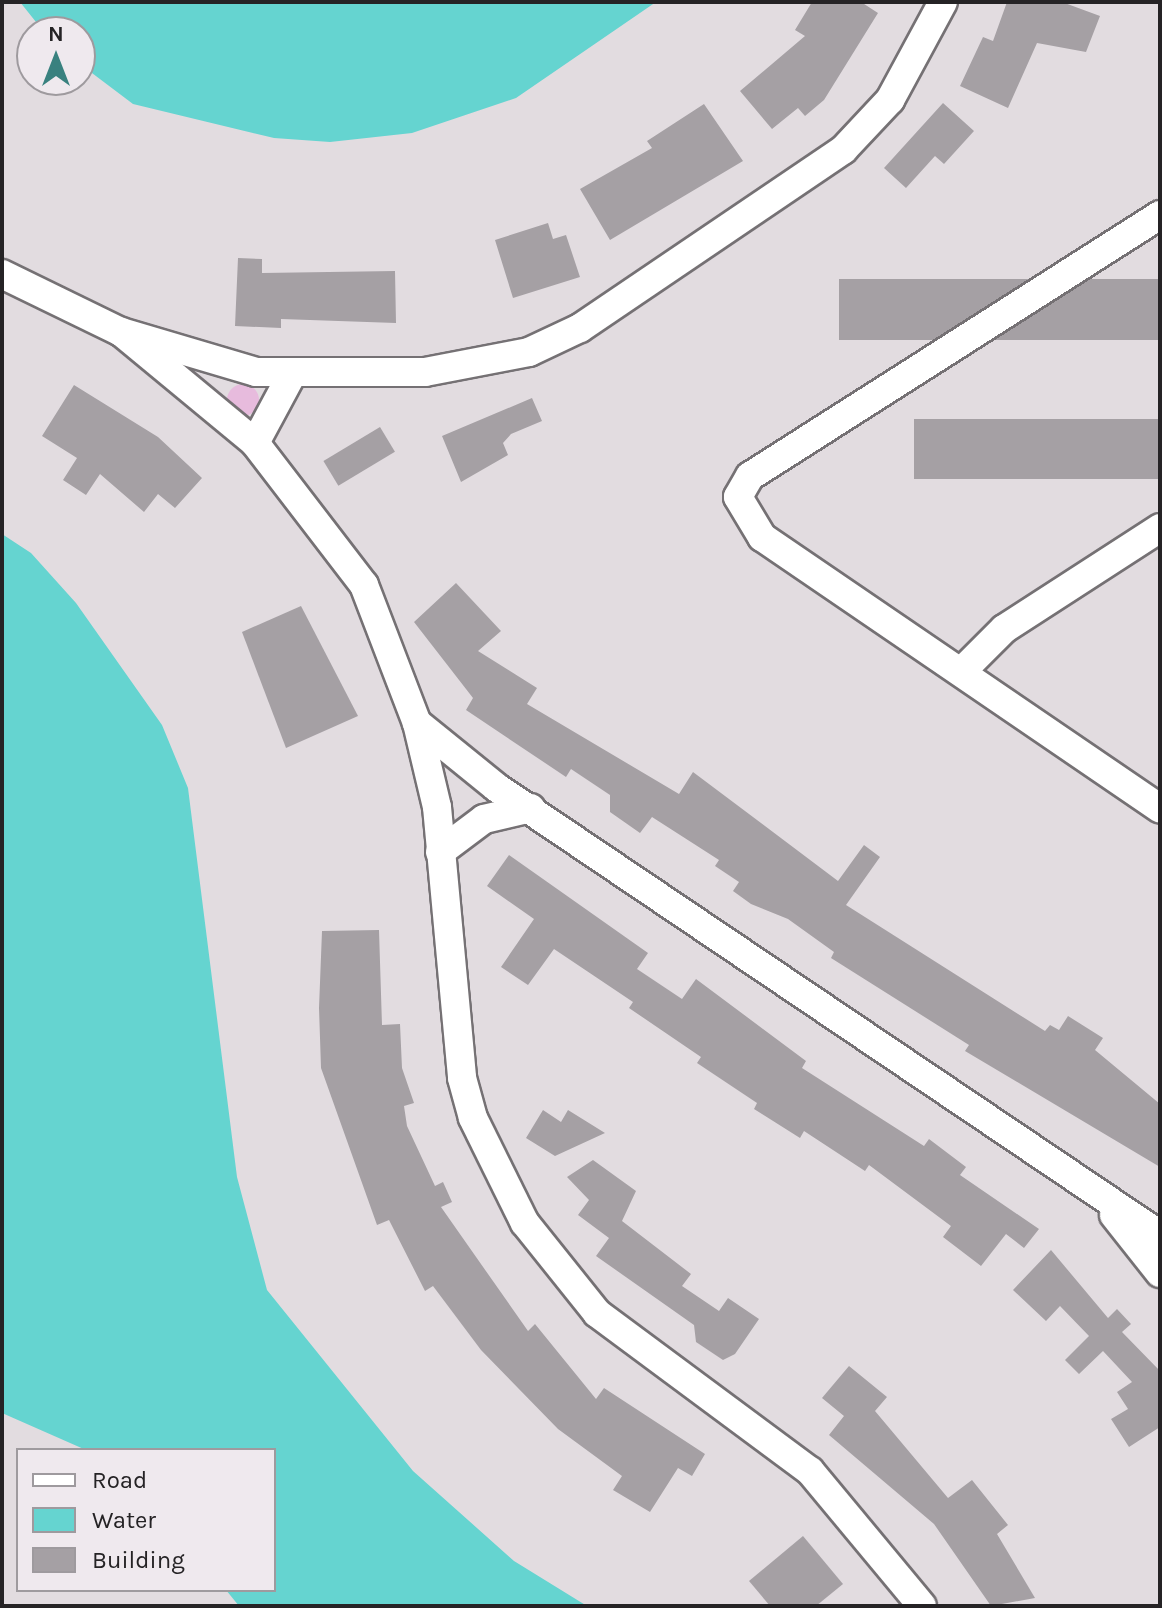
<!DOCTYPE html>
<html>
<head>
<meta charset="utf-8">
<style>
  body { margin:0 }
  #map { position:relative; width:1162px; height:1608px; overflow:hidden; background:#e2dce0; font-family:Karla,sans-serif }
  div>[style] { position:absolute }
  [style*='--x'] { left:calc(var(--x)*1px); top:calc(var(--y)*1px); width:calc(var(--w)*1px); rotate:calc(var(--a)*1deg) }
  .green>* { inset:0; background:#e7bbdd }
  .round { border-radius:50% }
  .water>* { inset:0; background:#65d4d0 }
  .building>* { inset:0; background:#a5a0a4; transform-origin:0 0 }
  .roads { filter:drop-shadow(2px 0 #757174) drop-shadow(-2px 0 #757174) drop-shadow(0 2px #757174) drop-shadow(0 -2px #757174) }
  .street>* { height:28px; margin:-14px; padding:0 14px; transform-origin:14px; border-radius:14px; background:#fff }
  span { translate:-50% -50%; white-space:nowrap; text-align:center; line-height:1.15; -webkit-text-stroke:7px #efe9ee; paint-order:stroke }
  .frame { position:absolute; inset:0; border:4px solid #252325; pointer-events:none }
  .legend { position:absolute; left:16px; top:1448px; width:260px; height:144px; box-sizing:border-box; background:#efe9ee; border:2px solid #9e9a9e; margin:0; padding:10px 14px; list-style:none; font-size:24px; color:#252325 }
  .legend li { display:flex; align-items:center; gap:16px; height:40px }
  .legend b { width:40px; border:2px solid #9e9a9e }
  .north { position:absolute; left:16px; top:16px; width:80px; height:80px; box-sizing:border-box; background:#efe9ee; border:2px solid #9e9a9e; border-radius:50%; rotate:0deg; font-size:22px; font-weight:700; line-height:32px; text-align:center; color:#252325 }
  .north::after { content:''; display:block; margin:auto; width:28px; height:36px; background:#39817f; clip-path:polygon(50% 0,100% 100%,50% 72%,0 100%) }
</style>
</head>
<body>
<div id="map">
  <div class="green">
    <div class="round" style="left:227px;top:384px;width:32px;height:32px"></div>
  </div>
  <div class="water">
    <div style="clip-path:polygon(20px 2px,656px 2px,516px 98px,412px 133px,330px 142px,274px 138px,133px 104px,80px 64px,80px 32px,44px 32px)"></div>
    <div style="clip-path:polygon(2px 534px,31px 553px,76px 603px,162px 725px,188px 788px,237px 1177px,267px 1290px,413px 1471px,514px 1561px,587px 1606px,239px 1606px,226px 1590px,274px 1590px,274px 1450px,86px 1450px,2px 1413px)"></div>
  </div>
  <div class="building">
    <div style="clip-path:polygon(812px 2px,861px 2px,878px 13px,824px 100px,805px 116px,798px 108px,772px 129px,740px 91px,805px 36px,795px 30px)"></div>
    <div style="clip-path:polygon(1007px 2px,1062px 2px,1100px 16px,1086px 52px,1037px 43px,1008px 108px,960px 86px,983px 37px,993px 41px)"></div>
    <div style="clip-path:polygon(943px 103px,974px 131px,944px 164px,935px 156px,906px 188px,884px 168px)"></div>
    <div style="clip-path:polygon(704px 104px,743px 161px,610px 240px,580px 189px,652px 148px,647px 141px)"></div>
    <div style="clip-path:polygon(548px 223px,553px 239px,566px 235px,580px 277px,513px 298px,495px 240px)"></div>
    <div style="clip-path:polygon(238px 258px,262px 259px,262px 273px,395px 271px,396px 323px,281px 319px,281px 328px,235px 326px)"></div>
    <div style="left:1160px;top:279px;width:61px;height:321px;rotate:90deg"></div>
    <div style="clip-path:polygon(74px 385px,158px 437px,202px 478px,175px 508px,158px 494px,144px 512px,100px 474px,86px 495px,63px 480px,77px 458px,42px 436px)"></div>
    <div style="clip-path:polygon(532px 398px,542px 421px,511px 434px,503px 443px,508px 455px,461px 482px,442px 436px)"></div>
    <div style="left:1160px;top:419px;width:60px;height:246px;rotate:90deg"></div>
    <div style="left:380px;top:427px;width:29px;height:66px;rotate:59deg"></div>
    <div style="clip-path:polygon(456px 583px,501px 631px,478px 651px,537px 688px,527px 704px,679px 794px,693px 772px,838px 881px,864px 845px,880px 857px,846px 905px,1045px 1031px,1050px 1025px,1059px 1030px,1068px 1016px,1103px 1038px,1095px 1050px,1160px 1104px,1160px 1167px,965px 1051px,969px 1045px,831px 958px,834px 952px,788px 919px,751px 904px,733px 891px,739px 882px,715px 866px,719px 860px,652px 817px,640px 833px,610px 812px,610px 795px,571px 769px,566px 777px,466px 710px,473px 698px,414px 622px)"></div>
    <div style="clip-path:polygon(301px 606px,358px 716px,286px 748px,242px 632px)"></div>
    <div style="clip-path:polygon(509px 855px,648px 953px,637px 969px,682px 999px,696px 979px,806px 1061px,802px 1068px,924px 1146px,929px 1139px,966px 1167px,960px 1175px,1039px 1229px,1024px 1248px,1006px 1234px,981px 1266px,943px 1237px,951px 1226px,869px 1165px,865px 1171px,804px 1131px,800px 1138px,754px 1109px,757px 1103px,697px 1063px,701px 1057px,629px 1008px,633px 1002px,554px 949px,528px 985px,501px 967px,534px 919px,487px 886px)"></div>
    <div style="clip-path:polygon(379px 930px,382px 1025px,400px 1024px,402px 1068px,414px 1103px,404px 1106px,407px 1126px,435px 1186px,443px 1182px,452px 1202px,441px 1207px,528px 1331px,535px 1324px,596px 1399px,604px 1388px,705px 1454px,692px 1476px,678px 1468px,650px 1512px,613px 1490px,622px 1476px,558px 1429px,481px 1350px,433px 1286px,425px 1291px,389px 1220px,377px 1225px,321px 1068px,319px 1008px,322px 931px)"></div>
    <div style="clip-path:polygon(543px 1110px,561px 1122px,568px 1110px,605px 1133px,555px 1156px,526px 1138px)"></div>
    <div style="clip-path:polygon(593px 1160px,636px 1191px,622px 1221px,691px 1274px,682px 1286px,719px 1311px,728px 1298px,759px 1319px,735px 1354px,723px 1360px,696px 1342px,694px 1325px,596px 1256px,609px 1238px,578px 1215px,589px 1200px,567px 1177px)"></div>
    <div style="clip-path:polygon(1051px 1250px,1108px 1318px,1117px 1309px,1131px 1324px,1122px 1332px,1160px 1371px,1160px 1427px,1129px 1447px,1111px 1419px,1128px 1409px,1117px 1392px,1132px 1382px,1103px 1351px,1079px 1374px,1065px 1360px,1089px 1336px,1060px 1306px,1046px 1321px,1013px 1290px)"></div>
    <div style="clip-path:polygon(849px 1366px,887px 1397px,875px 1411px,948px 1498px,972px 1480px,1008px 1525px,997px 1534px,1035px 1598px,991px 1606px,934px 1524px,829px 1435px,844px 1416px,822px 1398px)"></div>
    <div style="clip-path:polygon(803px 1536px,843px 1584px,816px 1606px,770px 1606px,749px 1581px)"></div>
  </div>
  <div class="roads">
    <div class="street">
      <div style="--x:1160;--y:215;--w:486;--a:147.5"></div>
      <div style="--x:750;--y:476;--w:24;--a:120"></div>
      <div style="--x:738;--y:497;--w:47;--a:59"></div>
      <div style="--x:762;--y:537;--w:482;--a:34.3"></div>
      <div style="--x:2;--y:274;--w:132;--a:26"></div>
      <div style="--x:121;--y:332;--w:141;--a:16.5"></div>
      <div style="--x:256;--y:372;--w:169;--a:0"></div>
      <div style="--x:425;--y:372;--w:106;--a:-10.9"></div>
      <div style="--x:529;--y:352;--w:56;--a:-25.2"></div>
      <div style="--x:580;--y:328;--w:318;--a:-34.1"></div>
      <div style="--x:843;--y:150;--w:69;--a:-46.8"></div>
      <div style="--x:890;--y:100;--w:111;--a:-61.6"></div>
      <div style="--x:121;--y:332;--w:174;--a:39.6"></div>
      <div style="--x:255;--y:443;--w:179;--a:52.5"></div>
      <div style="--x:364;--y:585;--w:148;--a:69"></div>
      <div style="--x:417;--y:723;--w:86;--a:76.6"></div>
      <div style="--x:437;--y:807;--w:272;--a:84.7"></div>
      <div style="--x:462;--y:1078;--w:41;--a:74.6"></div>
      <div style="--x:473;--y:1118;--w:117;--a:63.7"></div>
      <div style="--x:525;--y:1223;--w:115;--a:51.3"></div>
      <div style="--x:597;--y:1313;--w:265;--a:36.6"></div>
      <div style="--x:810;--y:1471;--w:175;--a:50.3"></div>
      <div style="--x:255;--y:443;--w:76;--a:-61.8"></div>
      <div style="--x:963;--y:670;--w:58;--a:-45"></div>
      <div style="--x:1004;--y:629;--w:186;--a:-32.9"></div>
      <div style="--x:417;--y:723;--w:102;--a:39"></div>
      <div style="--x:496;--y:787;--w:801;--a:34.01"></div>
      <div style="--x:440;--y:852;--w:55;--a:-36.9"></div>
      <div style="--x:484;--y:819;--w:48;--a:-13.2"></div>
      <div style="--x:1114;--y:1215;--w:74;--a:51.6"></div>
    </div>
  </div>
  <div class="frame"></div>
  <ul class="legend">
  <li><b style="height:10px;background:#fff"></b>Road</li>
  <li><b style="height:22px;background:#65d4d0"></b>Water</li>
  <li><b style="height:22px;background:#a5a0a4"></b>Building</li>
  </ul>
  <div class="north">N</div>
</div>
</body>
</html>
